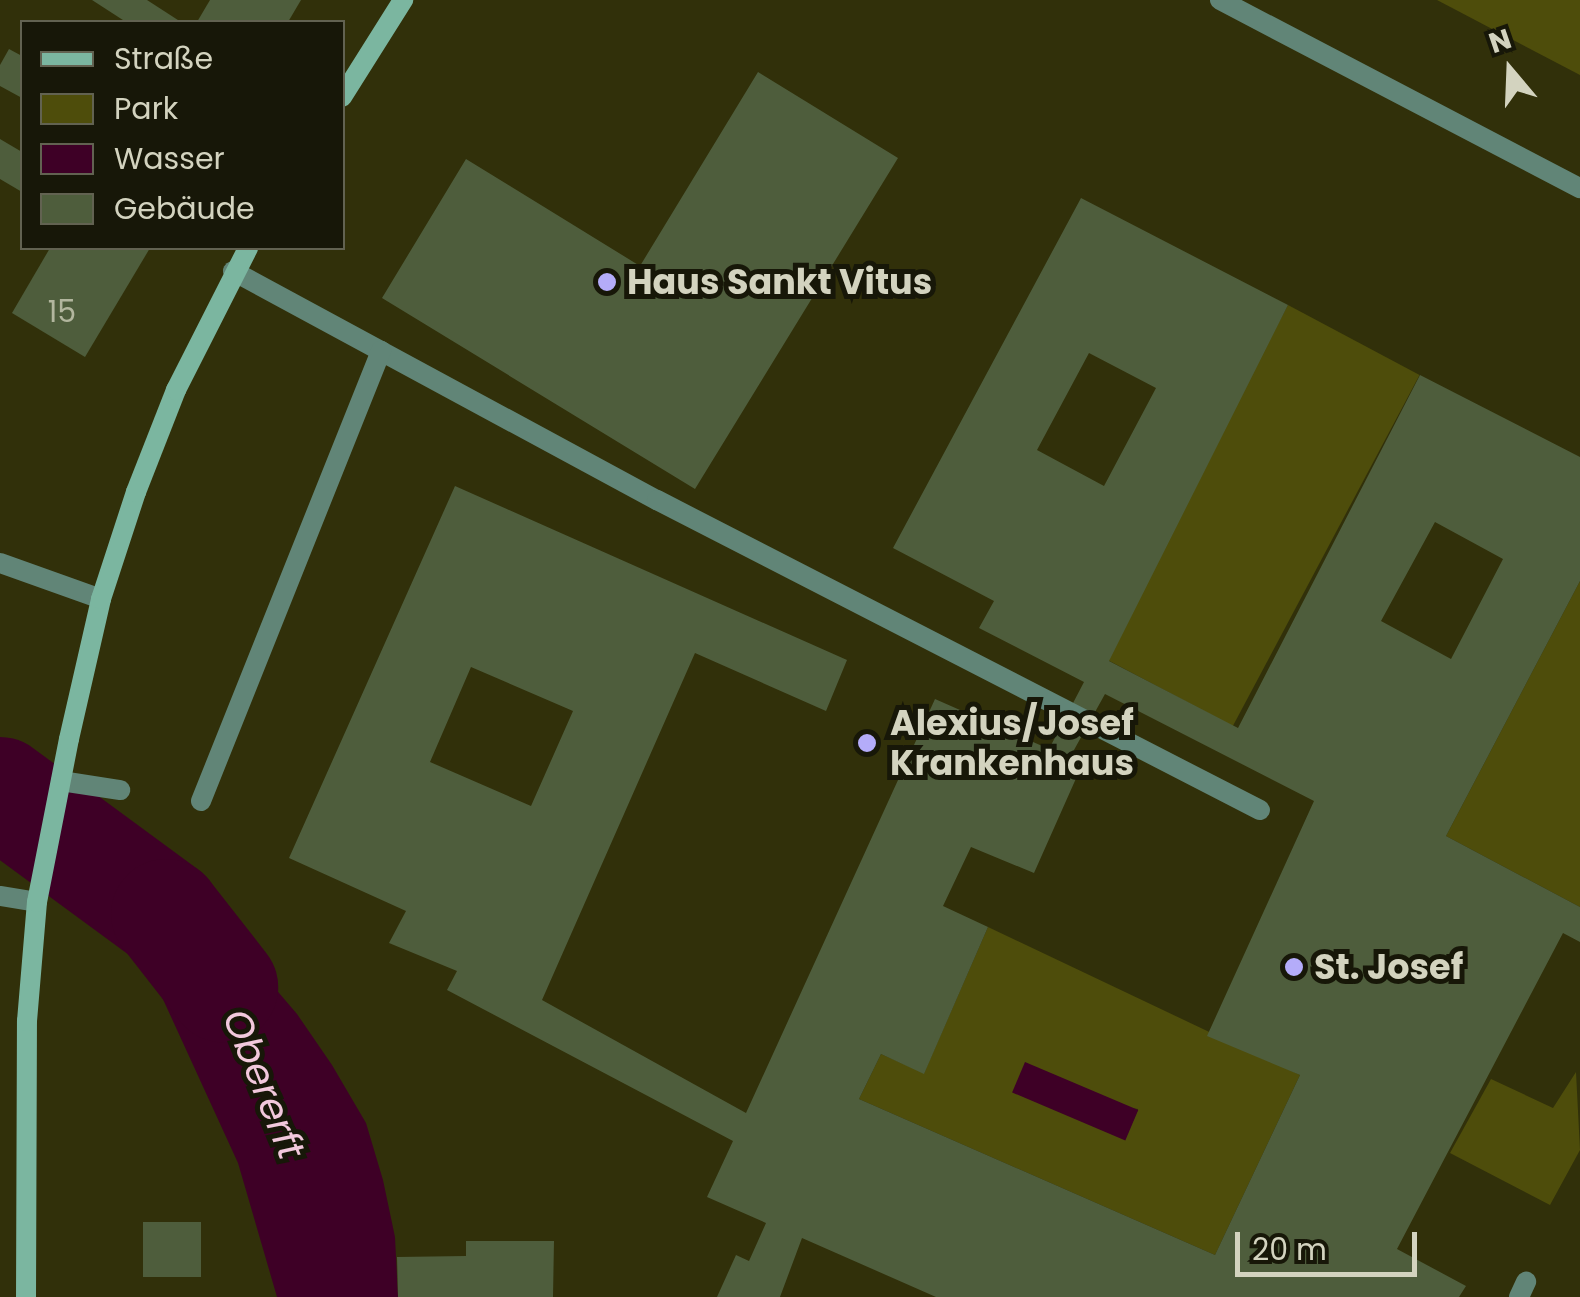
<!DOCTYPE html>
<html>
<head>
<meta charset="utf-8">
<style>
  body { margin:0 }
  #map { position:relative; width:1580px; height:1297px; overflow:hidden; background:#31300a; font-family:Poppins,sans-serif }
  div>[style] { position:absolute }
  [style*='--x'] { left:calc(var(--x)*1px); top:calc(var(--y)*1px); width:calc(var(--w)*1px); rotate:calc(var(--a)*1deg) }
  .green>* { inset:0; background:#4e4d0b; transform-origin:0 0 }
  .water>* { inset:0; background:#3e0026; transform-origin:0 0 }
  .river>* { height:110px; margin:-55px; padding:0 55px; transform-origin:55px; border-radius:55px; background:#3e0026 }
  .building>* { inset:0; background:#4e5d3c; transform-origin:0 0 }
  .lane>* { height:20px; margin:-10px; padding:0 10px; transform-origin:10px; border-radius:10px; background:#618577 }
  .street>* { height:20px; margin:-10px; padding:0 10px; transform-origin:10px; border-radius:10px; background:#618577 }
  .secondary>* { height:20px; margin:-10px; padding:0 10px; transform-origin:10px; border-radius:10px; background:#7bb6a0 }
  .dots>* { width:28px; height:28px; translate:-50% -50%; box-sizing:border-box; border:5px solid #171708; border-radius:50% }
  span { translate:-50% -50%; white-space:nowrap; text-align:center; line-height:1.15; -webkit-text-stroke:10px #171708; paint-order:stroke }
  .number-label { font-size:30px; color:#b2b69e }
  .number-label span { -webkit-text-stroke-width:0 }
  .poi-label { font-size:35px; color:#d3d3bf; font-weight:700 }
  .left { translate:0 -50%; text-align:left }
  .water-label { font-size:38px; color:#f2c8dc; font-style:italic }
  .legend { position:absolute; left:20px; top:20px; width:325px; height:230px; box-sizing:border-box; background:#171708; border:2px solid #626251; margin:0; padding:12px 18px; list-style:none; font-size:30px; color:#d3d3bf }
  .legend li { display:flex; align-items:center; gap:20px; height:50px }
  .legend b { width:50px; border:2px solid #626251 }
  .north { position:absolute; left:1460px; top:20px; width:100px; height:100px; -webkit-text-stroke:8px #171708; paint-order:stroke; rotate:341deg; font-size:28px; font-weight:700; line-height:40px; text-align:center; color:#d3d3bf }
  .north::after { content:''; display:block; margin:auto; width:35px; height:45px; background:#d3d3bf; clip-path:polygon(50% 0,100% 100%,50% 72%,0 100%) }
  .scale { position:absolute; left:1235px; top:1232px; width:182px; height:45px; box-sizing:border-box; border:5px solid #d3d3bf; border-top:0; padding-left:12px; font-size:30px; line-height:35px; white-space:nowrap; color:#d3d3bf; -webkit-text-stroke:8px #171708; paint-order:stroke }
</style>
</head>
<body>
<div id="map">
  <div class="green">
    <div style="clip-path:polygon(1437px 0,1580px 0,1580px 75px)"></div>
    <div style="left:1288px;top:305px;width:149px;height:398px;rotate:28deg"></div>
    <div style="clip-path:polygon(1580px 581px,1580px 907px,1446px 836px)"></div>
    <div style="clip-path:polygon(evenodd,988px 927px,1300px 1075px,1215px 1255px,859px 1099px,881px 1054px,924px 1073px,988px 927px,1012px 1091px,1138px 1109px,1138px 1110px,1125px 1139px,1012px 1091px)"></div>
    <div style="clip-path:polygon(1576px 1072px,1580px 1150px,1550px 1205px,1450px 1153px,1491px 1079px,1553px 1108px)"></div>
  </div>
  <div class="water">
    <div style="clip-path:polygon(122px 849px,196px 896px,297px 1014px,332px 1065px,366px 1123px,383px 1180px,395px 1237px,398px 1297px,277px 1297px,238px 1163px,145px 960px,111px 933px)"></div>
    <div style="left:1025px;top:1062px;width:123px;height:33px;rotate:23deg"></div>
  </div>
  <div class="river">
    <div style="--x:0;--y:792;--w:206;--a:36.3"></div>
    <div style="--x:166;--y:914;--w:93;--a:52"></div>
  </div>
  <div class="building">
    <div style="clip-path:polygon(92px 0,147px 0,181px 22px,126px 22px)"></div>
    <div style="clip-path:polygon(210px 0,301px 0,288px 22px,197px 22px)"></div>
    <div style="clip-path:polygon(9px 49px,22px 56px,22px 98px,0 86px,0 65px)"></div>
    <div style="clip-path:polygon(758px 72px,898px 158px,695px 489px,382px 298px,466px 159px,640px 266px)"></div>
    <div style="clip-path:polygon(0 139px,22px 152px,22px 192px,0 179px)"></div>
    <div style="clip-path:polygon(evenodd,1081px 198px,1288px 305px,1109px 661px,1238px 728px,1420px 375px,1580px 457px,1580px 581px,1446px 836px,1580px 907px,1580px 942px,1563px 933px,1397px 1249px,1466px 1286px,1459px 1297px,936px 1297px,802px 1238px,780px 1297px,717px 1297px,736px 1255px,749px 1261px,766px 1223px,707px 1197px,733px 1141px,447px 990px,457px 971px,389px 943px,406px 911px,289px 858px,455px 486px,847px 660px,826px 711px,695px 653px,542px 1000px,746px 1113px,935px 699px,1049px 749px,1084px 682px,979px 628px,994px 601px,893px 548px,1081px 198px,1089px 353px,1156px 388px,1104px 486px,1037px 450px,1089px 353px,1081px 198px,1435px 522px,1503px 559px,1451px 659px,1381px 621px,1435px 522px,1081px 198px,471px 667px,573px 711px,531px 806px,430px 762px,471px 667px,1081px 198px,1105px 694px,1314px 801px,1207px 1036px,1300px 1075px,1215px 1255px,859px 1099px,881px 1054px,924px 1074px,988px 927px,943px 906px,971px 847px,1034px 873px,1082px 765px,1069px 759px,1105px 694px)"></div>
    <div style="clip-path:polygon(50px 248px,150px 248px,85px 357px,12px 313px)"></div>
    <div style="left:201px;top:1222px;width:55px;height:58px;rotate:90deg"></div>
    <div style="clip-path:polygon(466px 1241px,554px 1241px,553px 1297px,398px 1297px,397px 1257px,466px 1256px)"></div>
  </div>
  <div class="lane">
    <div style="--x:233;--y:271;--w:482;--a:28.4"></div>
    <div style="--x:657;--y:500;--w:678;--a:27.21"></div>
    <div style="--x:0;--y:563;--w:107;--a:19.6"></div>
    <div style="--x:61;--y:781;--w:60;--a:8.7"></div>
    <div style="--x:201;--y:801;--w:485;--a:-68.2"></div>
    <div style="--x:0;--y:896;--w:37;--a:9"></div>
    <div style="--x:1519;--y:1297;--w:17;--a:-65"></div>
  </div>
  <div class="street">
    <div style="--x:1220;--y:0;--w:406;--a:27.6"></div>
  </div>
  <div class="secondary">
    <div style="--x:342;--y:97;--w:115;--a:-57.8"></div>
    <div style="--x:26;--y:1297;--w:276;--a:-89.8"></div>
    <div style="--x:27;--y:1021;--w:119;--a:-85.2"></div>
    <div style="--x:37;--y:902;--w:166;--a:-78.9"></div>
    <div style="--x:69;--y:739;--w:144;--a:-77.1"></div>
    <div style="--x:101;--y:599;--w:113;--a:-71.9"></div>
    <div style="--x:136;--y:492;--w:110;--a:-68.6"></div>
    <div style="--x:176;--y:390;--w:159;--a:-63.1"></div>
  </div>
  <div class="dots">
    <div style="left:607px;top:282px;background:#b4acf9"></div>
    <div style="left:867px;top:743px;background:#b4acf9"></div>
    <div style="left:1294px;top:967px;background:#b4acf9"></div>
  </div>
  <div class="number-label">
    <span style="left:62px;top:312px">15</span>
  </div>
  <div class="poi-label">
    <span class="left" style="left:627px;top:282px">Haus Sankt Vitus</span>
    <span class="left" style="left:890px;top:743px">Alexius/Josef<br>Krankenhaus</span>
    <span class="left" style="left:1314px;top:967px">St. Josef</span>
  </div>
  <div class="water-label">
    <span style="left:264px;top:1084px;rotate:68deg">Obererft</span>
  </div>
  <ul class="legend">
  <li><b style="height:12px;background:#7bb6a0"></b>Straße</li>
  <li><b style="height:28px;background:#4e4d0b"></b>Park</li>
  <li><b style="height:28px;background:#3e0026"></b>Wasser</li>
  <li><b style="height:28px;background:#4e5d3c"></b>Gebäude</li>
  </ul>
  <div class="north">N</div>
  <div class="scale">20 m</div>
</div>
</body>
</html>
